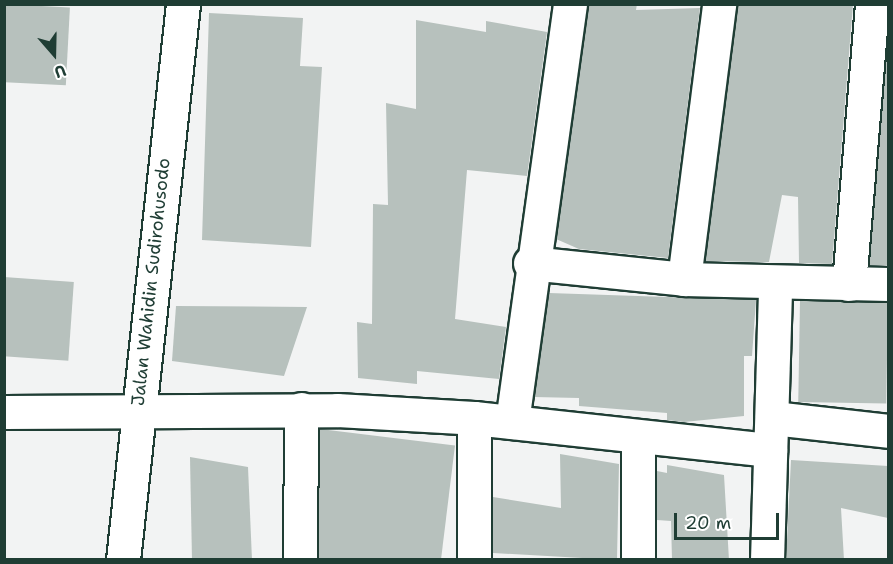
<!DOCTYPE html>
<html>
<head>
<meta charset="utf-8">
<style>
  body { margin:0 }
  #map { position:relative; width:893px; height:564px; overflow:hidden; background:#f2f3f3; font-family:"Shantell Sans",sans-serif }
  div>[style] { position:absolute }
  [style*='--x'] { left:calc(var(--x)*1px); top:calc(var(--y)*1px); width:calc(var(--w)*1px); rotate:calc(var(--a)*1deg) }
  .building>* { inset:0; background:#b7c1bd; transform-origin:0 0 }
  .roads { filter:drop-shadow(2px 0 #1f3d34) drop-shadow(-2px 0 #1f3d34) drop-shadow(0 2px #1f3d34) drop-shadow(0 -2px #1f3d34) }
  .minor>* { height:33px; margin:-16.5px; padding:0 16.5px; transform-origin:16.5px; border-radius:16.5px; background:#fff }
  .highway>* { height:33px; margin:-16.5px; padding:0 16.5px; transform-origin:16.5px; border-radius:16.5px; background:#fff }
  span { translate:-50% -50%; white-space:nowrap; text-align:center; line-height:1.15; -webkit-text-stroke:5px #fff; paint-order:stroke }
  .street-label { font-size:18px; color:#1f3d34 }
  .frame { position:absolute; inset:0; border:6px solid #1f3d34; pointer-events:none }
  .north { position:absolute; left:24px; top:24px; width:60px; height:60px; -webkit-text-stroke:4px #fff; paint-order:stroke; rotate:160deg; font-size:16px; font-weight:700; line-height:24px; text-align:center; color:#1f3d34 }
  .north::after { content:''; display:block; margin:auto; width:21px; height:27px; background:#1f3d34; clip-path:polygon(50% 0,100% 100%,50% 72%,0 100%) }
  .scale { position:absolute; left:674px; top:513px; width:105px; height:27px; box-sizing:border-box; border:3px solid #1f3d34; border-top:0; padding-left:8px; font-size:18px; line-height:21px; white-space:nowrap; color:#1f3d34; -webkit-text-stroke:4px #fff; paint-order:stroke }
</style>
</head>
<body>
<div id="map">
  <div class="building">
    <div style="left:4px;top:4px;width:66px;height:78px;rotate:3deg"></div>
    <div style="clip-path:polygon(588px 4px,637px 4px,636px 10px,700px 8px,668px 258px,579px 249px,556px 239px)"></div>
    <div style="clip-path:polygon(737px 4px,853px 4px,832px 264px,799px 263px,798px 197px,782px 195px,769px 262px,705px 261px)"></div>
    <div style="clip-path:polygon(209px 13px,303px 18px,300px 66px,322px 67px,311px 247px,202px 240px)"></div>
    <div style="clip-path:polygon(416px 20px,486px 32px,486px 21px,547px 32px,527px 176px,467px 170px,455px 319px,506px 327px,499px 379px,417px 371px,417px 384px,358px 378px,357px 322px,372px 324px,373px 204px,388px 205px,386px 103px,416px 109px)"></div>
    <div style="clip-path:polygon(888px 32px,888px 265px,869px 265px)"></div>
    <div style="left:4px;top:277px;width:70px;height:79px;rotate:4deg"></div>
    <div style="clip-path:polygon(549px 293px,756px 300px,752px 356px,744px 356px,744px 416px,684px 422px,667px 420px,667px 413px,579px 406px,579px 398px,534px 397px)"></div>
    <div style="left:800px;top:301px;width:88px;height:101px;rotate:1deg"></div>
    <div style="clip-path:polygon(176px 306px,307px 307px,284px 376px,172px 361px)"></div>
    <div style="left:320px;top:429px;width:136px;height:131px;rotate:7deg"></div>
    <div style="clip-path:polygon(560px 454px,619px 464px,617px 560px,493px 553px,493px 497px,561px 508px)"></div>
    <div style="clip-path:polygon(190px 457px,248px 467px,252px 560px,192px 560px)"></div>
    <div style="clip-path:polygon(791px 460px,888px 466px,888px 518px,841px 508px,844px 560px,786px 560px)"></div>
    <div style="clip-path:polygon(667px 465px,724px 475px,729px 560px,672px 560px,671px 521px,657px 520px,657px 471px,667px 473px)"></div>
  </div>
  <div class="roads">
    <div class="minor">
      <div style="--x:530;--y:263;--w:155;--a:5.9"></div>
      <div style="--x:684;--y:279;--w:204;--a:1.4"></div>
      <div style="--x:684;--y:279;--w:277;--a:-82.7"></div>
      <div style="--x:849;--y:284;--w:281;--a:-85.3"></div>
      <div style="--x:4;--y:412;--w:333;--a:-0.3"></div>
      <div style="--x:337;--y:410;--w:137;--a:3.3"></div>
      <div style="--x:474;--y:418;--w:298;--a:6.2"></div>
      <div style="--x:474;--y:418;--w:142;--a:90"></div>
      <div style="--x:773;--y:418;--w:116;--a:6.4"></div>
      <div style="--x:512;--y:422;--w:422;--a:-82.1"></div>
      <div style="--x:638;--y:437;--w:123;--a:90"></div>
      <div style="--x:300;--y:560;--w:151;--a:-89.6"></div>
      <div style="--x:767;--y:560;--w:277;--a:-88.3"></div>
    </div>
    <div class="highway">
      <div style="--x:123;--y:560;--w:559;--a:-83.84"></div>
    </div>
  </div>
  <div class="street-label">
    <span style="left:151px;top:282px;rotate:-84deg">Jalan Wahidin Sudirohusodo</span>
  </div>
  <div class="frame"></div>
  <div class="north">U</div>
  <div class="scale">20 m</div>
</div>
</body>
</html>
